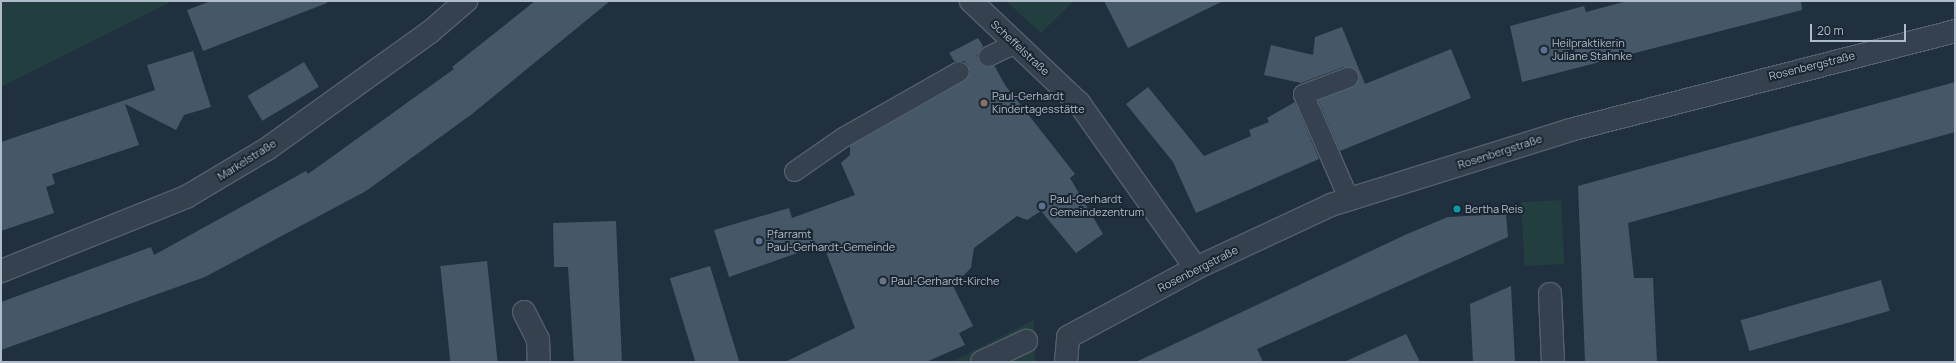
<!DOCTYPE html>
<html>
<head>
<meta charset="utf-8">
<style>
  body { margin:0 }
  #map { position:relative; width:1956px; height:363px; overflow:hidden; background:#21303e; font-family:Manrope,sans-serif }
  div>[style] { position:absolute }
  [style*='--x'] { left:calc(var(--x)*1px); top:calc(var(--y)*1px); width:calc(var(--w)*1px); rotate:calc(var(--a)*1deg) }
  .green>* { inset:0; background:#233e3f; transform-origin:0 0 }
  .building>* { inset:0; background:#465767; transform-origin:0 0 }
  .roads { filter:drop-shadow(1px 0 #535f6b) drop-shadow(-1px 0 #535f6b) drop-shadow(0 1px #535f6b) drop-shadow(0 -1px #535f6b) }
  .lane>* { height:19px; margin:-9.5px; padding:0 9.5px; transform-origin:9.5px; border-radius:9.5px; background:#35414e }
  .street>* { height:22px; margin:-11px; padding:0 11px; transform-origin:11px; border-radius:11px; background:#35414e }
  .dots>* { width:11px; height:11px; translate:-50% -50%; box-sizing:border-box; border:2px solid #1a2632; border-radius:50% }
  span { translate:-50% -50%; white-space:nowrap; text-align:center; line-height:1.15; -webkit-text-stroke:4px #1a2632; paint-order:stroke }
  .poi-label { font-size:11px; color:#b0bcc9 }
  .left { translate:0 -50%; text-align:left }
  .street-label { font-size:11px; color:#b0bcc9 }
  .frame { position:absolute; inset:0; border:2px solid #b0bcc9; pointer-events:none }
  .scale { position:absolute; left:1810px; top:24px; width:96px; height:18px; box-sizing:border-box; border:2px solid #b0bcc9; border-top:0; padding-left:5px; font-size:12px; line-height:14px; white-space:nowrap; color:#b0bcc9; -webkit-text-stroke:3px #1a2632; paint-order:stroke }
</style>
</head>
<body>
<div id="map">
  <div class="green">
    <div style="clip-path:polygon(1px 1px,173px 1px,1px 87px)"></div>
    <div style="clip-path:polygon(1006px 1px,1074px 1px,1041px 33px)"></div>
    <div style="left:1561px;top:200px;width:64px;height:40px;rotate:87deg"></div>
    <div style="clip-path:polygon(1034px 320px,1035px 362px,951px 362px)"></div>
  </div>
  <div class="building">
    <div style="clip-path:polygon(211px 1px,327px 1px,327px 3px,203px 51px,187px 10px)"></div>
    <div style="clip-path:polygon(535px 1px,610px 1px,472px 114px,366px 191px,205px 277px,1px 350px,1px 302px,151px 247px,154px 255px,306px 171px,308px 174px,454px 69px,452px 67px)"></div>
    <div style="clip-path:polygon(1104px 1px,1223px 1px,1128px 48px)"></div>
    <div style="clip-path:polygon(1627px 1px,1801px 1px,1802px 10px,1522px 82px,1510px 26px,1584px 6px,1586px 12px)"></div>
    <div style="clip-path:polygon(1342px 27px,1365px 84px,1451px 49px,1471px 98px,1340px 151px,1318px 100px,1356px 84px,1359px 78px,1355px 69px,1344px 67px,1301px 83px,1264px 75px,1271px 45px,1313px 55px,1315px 37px)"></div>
    <div style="clip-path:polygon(978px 38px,983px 46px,977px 55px,978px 61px,987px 67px,994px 65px,1005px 85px,1075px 174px,1070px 178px,1103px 234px,1076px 253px,1041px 211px,1027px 220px,1017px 216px,974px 248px,971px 268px,953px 286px,973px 326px,959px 333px,965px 345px,926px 362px,785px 362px,855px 328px,823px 244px,729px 277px,714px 230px,789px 208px,792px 218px,855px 195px,841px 163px,850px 155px,850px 145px,965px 80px,969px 66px,964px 61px,954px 61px,949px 53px)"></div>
    <div style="clip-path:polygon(193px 51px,211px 107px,184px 115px,176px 130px,125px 104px,139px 145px,52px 174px,55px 184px,46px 187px,54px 213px,1px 231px,1px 142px,155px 90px,147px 65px)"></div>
    <div style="left:304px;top:62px;width:29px;height:66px;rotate:59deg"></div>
    <div style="clip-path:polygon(1955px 82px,1955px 132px,1628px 223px,1634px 278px,1653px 278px,1657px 362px,1585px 362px,1578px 186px)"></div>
    <div style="clip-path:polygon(1148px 87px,1204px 156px,1251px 136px,1249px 130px,1269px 122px,1267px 118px,1295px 102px,1319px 159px,1196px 213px,1173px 162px,1126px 104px)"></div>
    <div style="clip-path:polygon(1506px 214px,1508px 237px,1257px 349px,1263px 362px,1136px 362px,1407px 234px,1448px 217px)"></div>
    <div style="clip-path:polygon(616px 221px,622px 362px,574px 362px,568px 267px,554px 267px,553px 223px)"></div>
    <div style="left:487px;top:261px;width:102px;height:47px;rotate:84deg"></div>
    <div style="left:710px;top:266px;width:101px;height:42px;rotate:73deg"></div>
    <div style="left:1881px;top:280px;width:32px;height:146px;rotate:74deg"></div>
    <div style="clip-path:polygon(1511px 286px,1515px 362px,1473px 362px,1470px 304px)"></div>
    <div style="clip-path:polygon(1406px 334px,1420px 362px,1344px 362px)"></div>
  </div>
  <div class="roads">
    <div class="lane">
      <div style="--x:988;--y:56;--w:30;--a:-26"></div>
      <div style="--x:1348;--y:77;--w:48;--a:159.3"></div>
      <div style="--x:1303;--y:94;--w:116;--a:66.5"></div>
      <div style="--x:794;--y:171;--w:60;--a:-34.8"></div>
      <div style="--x:843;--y:137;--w:133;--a:-29.6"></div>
    </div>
    <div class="street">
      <div style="--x:971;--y:1;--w:149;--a:43.4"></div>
      <div style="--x:1079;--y:103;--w:202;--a:54.7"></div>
      <div style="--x:1;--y:271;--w:199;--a:-21.8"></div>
      <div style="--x:186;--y:197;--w:94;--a:-30.7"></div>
      <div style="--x:267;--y:149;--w:201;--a:-35.7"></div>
      <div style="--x:430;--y:32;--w:48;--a:-40.7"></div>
      <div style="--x:1550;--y:294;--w:68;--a:87.5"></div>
      <div style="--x:524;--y:312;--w:30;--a:63"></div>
      <div style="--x:538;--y:339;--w:23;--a:88"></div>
      <div style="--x:982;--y:362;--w:49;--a:-25.5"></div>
      <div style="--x:1066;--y:362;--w:25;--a:-85"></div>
      <div style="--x:1068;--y:337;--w:145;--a:-28.3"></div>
      <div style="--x:1196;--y:268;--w:149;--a:-25"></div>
      <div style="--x:1331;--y:205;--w:250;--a:-17.4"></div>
      <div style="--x:1570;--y:130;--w:398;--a:-14.4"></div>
    </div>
  </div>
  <div class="dots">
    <div style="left:1544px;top:50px;background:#5c6f8a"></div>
    <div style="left:984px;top:103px;background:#8d6e63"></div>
    <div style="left:1042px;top:206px;background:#5c6f8a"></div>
    <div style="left:1457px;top:209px;background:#0f9aa8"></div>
    <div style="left:759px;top:241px;background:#5c6f8a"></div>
    <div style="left:883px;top:281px;background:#6b7280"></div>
  </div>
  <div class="poi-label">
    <span class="left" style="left:1552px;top:50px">Heilpraktikerin<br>Juliane Stahnke</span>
    <span class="left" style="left:992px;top:103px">Paul-Gerhardt<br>Kindertagesstätte</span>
    <span class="left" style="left:1050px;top:206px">Paul-Gerhardt<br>Gemeindezentrum</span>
    <span class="left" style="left:1465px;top:209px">Bertha Reis</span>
    <span class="left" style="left:767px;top:241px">Pfarramt<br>Paul-Gerhardt-Gemeinde</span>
    <span class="left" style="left:891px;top:281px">Paul-Gerhardt-Kirche</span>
  </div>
  <div class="street-label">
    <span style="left:1020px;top:48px;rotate:43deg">Scheffelstraße</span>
    <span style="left:1812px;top:66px;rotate:-14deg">Rosenbergstraße</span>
    <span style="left:1500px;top:152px;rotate:-18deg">Rosenbergstraße</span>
    <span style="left:247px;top:160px;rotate:-32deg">Markelstraße</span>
    <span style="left:1198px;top:269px;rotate:-27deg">Rosenbergstraße</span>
  </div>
  <div class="frame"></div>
  <div class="scale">20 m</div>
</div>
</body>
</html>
